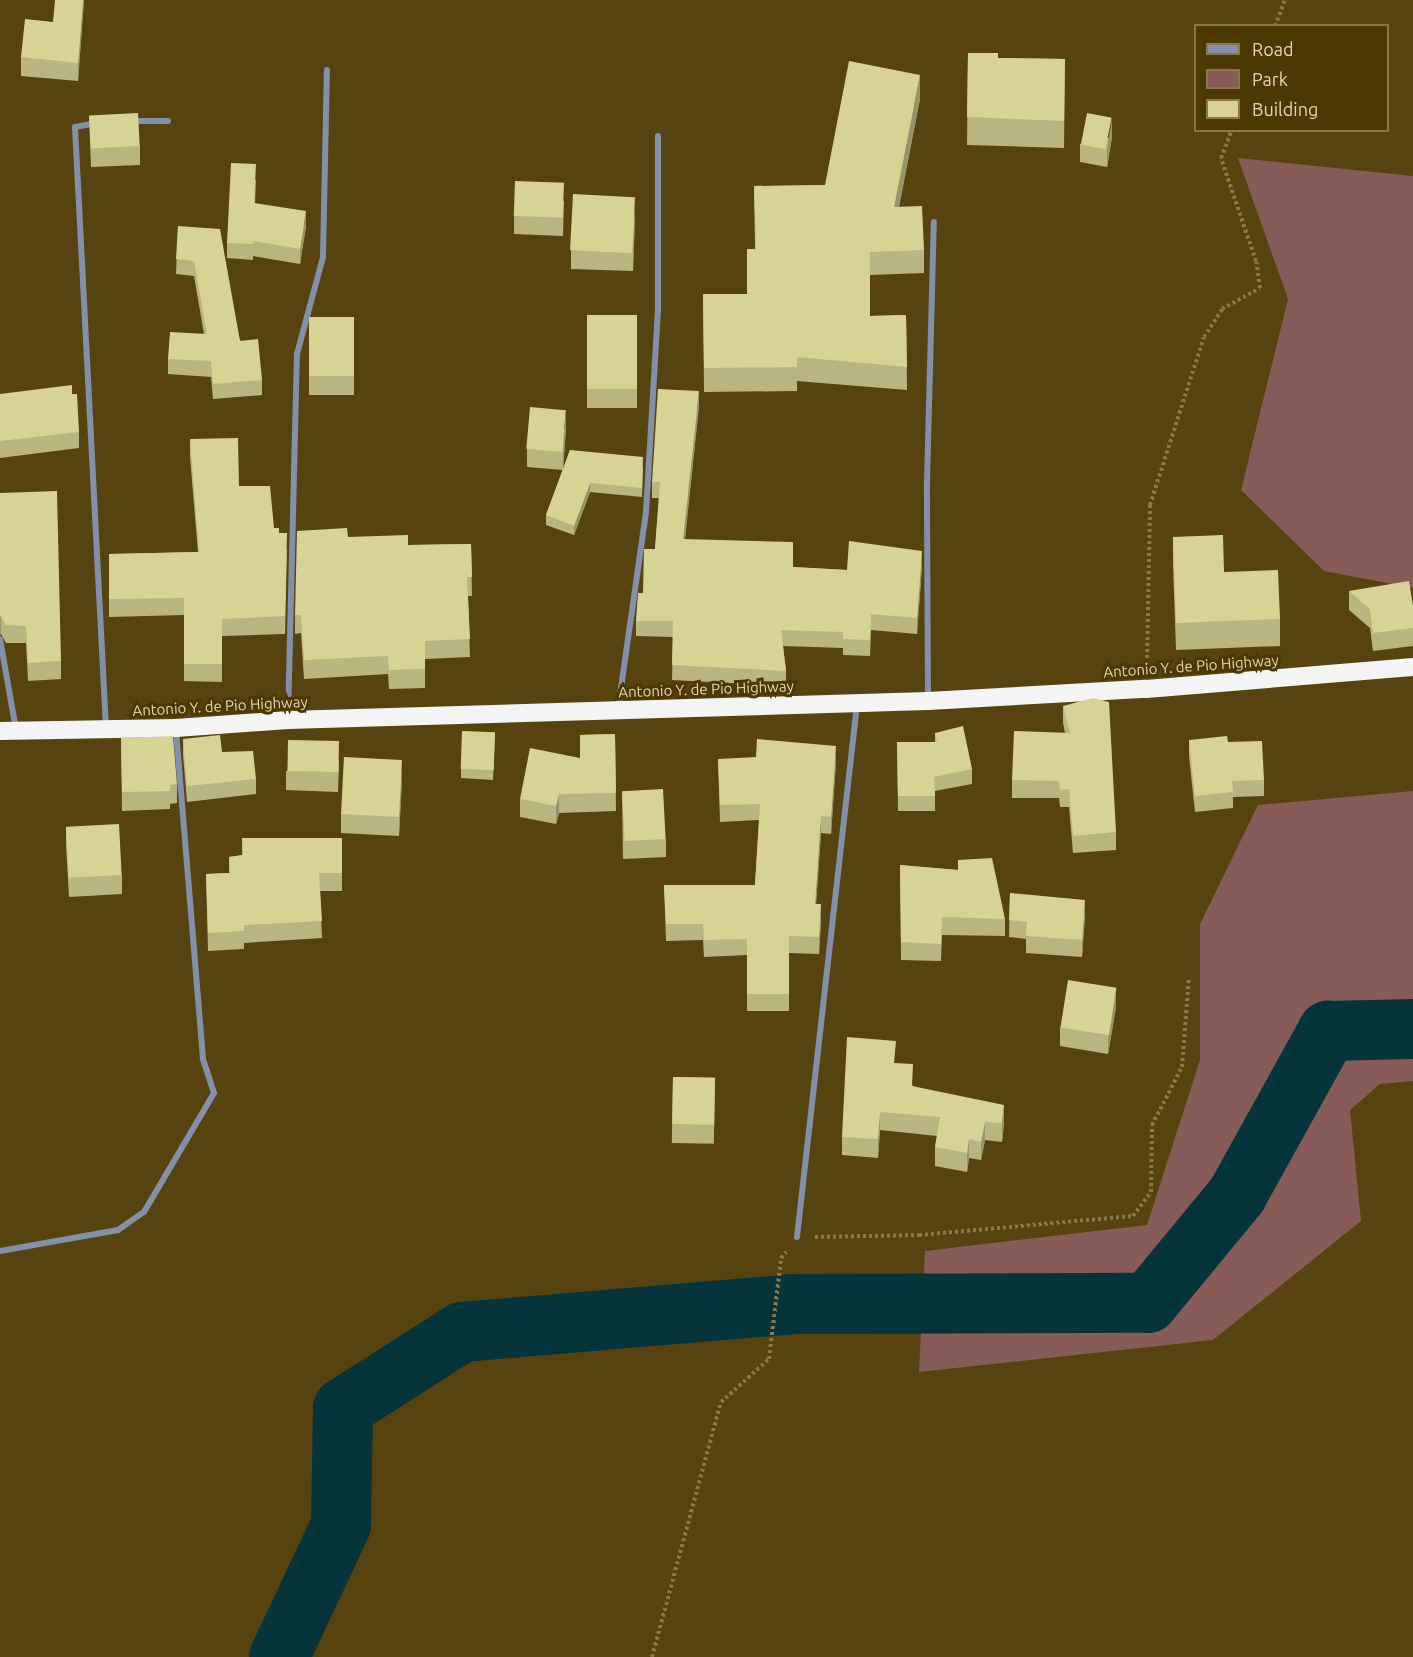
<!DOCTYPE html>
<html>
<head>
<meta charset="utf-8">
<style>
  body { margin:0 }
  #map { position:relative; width:1413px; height:1657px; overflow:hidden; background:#57430f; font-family:Ubuntu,sans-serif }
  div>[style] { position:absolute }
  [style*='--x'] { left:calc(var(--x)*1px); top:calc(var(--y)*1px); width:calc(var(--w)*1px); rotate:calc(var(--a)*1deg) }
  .green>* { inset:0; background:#875b57 }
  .river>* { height:60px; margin:-30px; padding:0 30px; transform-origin:30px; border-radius:30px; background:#05353a }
  .path>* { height:4px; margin-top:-2px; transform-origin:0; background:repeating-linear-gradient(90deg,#8a774a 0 3px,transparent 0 6px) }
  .street>* { height:6px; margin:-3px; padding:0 3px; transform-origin:3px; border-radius:3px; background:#8490a9 }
  .highway>* { height:18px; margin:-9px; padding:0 9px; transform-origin:9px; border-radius:9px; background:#f4f4f4 }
  .wall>* { inset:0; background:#b8b580; transform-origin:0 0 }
  .shaded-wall>* { inset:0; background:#969468; transform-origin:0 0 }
  .building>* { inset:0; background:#d6d395; transform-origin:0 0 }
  span { translate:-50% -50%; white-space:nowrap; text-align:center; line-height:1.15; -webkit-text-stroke:6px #4c3801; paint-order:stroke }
  .street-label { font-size:15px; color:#e5d6b6 }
  .legend { position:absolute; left:1194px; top:24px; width:195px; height:108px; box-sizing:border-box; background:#4c3801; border:2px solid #897749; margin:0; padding:8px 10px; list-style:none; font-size:18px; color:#e5d6b6 }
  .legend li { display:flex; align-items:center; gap:12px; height:30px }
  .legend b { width:30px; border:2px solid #897749 }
</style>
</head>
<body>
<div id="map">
  <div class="green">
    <div style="clip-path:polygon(1238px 158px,1413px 176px,1413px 588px,1324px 571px,1241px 490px,1288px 299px)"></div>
    <div style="clip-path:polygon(1413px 791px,1413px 1081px,1380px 1084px,1350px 1110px,1361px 1221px,1213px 1340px,919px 1372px,925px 1251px,1147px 1225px,1200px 1060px,1200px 924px,1258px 805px)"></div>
  </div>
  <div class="river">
    <div style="--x:279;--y:1657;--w:146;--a:-64.8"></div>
    <div style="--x:341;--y:1525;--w:117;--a:-89"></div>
    <div style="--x:343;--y:1408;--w:141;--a:-32.6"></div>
    <div style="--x:462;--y:1332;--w:332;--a:-4.8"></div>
    <div style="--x:793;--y:1304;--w:355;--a:-0.2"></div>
    <div style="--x:1148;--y:1303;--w:140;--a:-50.5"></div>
    <div style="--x:1237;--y:1195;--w:188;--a:-61"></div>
    <div style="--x:1328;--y:1031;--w:85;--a:-1.3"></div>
  </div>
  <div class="path">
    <div style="--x:1275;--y:26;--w:28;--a:-69"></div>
    <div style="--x:1147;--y:664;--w:159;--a:-88.9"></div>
    <div style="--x:1150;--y:505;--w:176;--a:-72.2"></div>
    <div style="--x:1204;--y:337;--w:33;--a:-57"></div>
    <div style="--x:1222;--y:309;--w:43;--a:-28.9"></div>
    <div style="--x:1260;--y:288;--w:27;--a:-98"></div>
    <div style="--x:1256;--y:261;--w:109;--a:-108.8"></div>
    <div style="--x:1221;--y:158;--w:30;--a:-69"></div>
    <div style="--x:815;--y:1237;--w:104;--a:-1.1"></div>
    <div style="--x:919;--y:1235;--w:215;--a:-5.1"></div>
    <div style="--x:1133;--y:1216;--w:30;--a:-53"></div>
    <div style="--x:1151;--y:1192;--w:67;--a:-89.1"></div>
    <div style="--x:1152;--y:1125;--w:65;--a:-62.7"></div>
    <div style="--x:1182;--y:1067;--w:90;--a:-85.6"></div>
    <div style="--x:652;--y:1657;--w:264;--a:-74.9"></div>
    <div style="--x:721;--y:1402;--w:64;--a:-41.9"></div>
    <div style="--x:769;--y:1359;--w:102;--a:-83.2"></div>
    <div style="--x:781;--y:1258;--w:8;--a:-50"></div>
  </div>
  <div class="street">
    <div style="--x:133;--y:121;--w:35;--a:0"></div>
    <div style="--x:96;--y:123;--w:21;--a:169"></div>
    <div style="--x:75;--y:127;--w:602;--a:87.05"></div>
    <div style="--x:0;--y:639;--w:92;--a:80"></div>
    <div style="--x:928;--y:698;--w:216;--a:-90.3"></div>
    <div style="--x:927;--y:482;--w:260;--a:-88.5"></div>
    <div style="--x:618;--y:709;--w:199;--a:-81.9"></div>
    <div style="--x:646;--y:512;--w:202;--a:-86.6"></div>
    <div style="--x:658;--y:310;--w:174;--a:-90"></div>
    <div style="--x:288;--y:719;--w:365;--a:-88.6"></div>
    <div style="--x:297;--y:354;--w:100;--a:-75"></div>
    <div style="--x:323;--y:257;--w:187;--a:-88.8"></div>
    <div style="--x:797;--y:1237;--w:535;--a:-83.57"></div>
    <div style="--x:0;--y:1251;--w:120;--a:-10.1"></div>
    <div style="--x:118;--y:1230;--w:32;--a:-35"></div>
    <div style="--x:144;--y:1212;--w:138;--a:-59.5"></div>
    <div style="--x:214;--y:1093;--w:36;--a:-108"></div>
    <div style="--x:203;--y:1059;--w:331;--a:-94.7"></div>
  </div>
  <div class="highway">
    <div style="--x:0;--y:731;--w:176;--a:-1"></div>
    <div style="--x:176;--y:728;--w:112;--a:-4.1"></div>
    <div style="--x:288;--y:720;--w:640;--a:-1.7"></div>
    <div style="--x:928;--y:701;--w:218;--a:-3.2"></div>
    <div style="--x:1146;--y:689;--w:268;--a:-4.7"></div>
  </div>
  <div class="wall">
    <div style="clip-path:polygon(84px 0,78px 81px,21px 76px,21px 57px,53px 22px)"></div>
    <div style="clip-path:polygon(968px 53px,998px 58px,1065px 59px,1064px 148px,967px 145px)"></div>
    <div style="clip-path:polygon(920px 99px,899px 207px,924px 250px,924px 273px,870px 275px,870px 316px,906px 315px,907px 390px,797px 381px,797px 391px,704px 392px,703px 294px,747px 294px,755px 249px,754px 186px,825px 185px)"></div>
    <div style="clip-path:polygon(89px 116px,140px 146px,140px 165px,91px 167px)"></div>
    <div style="clip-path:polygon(1112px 137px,1107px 167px,1080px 162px,1080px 144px)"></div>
    <div style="clip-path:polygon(256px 179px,255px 203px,306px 226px,300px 264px,253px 256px,253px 260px,227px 258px,227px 243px)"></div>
    <div style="clip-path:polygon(564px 201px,563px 236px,514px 234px,514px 216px)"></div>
    <div style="clip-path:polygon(635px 215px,633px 271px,571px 269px,571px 250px)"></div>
    <div style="clip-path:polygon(178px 226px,262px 380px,262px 395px,213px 399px,211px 377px,168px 374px,168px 359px,204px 334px,194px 276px,176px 274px)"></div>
    <div style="left:587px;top:315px;width:50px;height:93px"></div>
    <div style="left:309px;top:317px;width:45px;height:78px"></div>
    <div style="clip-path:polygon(0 394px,72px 394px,79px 432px,79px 448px,0 458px)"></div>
    <div style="clip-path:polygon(699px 406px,685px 539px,793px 567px,847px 570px,922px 566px,917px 634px,871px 630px,870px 656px,843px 655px,843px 648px,783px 646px,786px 671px,786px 686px,672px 680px,673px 637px,636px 636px,636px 621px,655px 549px,659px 498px,652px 498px,652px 482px)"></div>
    <div style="clip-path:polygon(566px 428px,563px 470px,527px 467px,527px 449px)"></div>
    <div style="clip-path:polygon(190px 439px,239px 486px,274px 528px,279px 533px,287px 550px,285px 634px,222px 636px,222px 682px,184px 681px,184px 615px,109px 617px,109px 554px,198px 552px,190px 457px)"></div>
    <div style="clip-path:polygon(570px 450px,643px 467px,642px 497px,590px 492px,574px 535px,546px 525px,546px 515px)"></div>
    <div style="clip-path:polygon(0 493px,61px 661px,61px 679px,28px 681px,26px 643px,6px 643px,1px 634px,0 635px)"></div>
    <div style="clip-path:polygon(348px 537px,408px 545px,471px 544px,472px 596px,468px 596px,470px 657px,425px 659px,425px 688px,389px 689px,388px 674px,304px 679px,301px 633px,295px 634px,295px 615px)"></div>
    <div style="clip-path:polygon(1173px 537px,1224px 572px,1280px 619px,1280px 646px,1176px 650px,1173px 564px)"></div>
    <div style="clip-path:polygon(1349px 591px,1413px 606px,1413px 646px,1373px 651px,1370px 628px,1349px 610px)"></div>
    <div style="clip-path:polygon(1063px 706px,1116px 832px,1116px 850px,1073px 853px,1069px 807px,1060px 807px,1059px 798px,1012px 798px,1012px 780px,1065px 733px,1063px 723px)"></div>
    <div style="clip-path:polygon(495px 732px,493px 780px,461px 778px,461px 769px)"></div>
    <div style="clip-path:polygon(935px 733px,972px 769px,972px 784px,935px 791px,935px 811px,898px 811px,897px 742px,935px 742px)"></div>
    <div style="clip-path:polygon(615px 734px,616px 811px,559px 813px,556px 824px,520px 817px,520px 799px,580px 758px,580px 735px)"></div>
    <div style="clip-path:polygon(121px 738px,177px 784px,177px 803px,170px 804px,170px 809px,122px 811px)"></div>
    <div style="clip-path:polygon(183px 739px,222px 752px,256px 779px,256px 794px,187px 802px,183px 755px)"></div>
    <div style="clip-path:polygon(1189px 740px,1228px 742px,1264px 780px,1264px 796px,1233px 797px,1233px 808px,1195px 812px,1189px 756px)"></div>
    <div style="clip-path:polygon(718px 759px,836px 762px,831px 834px,821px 833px,816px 904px,821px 921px,819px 954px,789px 953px,789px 1011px,747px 1011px,747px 955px,704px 957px,703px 940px,666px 941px,664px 885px,755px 885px,759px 820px,720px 822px)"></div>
    <div style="clip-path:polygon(339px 760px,338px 792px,286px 790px,286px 771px)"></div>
    <div style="clip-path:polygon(402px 779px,399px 836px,341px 833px,341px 814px)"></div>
    <div style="clip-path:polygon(622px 791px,666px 839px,666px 857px,623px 859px)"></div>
    <div style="clip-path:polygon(66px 827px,122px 875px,122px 894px,69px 897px,66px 845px)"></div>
    <div style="clip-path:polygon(242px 838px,342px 838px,342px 891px,320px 891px,322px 938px,244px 943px,244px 949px,208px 951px,206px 874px,229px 873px,229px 857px,242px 855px)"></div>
    <div style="clip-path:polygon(958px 860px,1005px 919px,1005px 936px,942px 935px,941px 961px,901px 960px,900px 865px,958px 870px)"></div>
    <div style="clip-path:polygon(1010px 893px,1085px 916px,1082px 957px,1026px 953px,1026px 939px,1009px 937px)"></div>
    <div style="clip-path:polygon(1116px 1007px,1108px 1054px,1060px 1046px,1060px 1027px)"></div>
    <div style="clip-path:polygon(896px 1063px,913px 1086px,1004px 1123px,1002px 1142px,985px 1140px,981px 1160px,969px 1158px,967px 1172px,935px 1166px,935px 1147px,937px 1136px,880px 1130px,878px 1158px,842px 1155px,842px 1137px)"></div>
    <div style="left:673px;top:1077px;width:42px;height:66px;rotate:1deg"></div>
  </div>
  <div class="shaded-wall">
    <div style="clip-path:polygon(83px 0,84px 0,78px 81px,78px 63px)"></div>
    <div style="clip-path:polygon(920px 75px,920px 99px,894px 230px,894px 207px)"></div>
    <div style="clip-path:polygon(1112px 118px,1112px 137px,1107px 167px,1107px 149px)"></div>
    <div style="clip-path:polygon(635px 197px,635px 215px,633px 271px,633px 253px)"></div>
    <div style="clip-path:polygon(306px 211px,306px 226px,300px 264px,300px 249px)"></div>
    <div style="clip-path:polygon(699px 391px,699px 406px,683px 555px,683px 539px)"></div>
    <div style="clip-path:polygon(566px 410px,566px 428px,563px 470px,563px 452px)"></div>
    <div style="clip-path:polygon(590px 483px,590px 492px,574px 535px,574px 526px)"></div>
    <div style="clip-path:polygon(922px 551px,922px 566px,917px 634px,917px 618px)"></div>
    <div style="left:1px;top:616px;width:18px;height:1px;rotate:90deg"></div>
    <div style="clip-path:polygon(836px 746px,836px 762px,831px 834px,831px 817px)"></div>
    <div style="clip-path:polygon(402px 760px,402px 779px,399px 836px,399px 817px)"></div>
    <div style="clip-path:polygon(559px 794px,559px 813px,556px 824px,556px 806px)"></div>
    <div style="clip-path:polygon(821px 816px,821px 833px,815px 920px,815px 904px)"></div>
    <div style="clip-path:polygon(1085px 900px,1085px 916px,1082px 957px,1082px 940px)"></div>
    <div style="clip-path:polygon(821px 904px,821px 921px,819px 954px,819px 937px)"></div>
    <div style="clip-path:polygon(1116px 988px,1116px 1007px,1108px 1054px,1108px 1036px)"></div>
    <div style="clip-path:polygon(1004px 1105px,1004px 1123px,1002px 1142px,1002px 1123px)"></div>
    <div style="clip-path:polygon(880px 1112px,880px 1130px,878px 1158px,878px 1139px)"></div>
    <div style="clip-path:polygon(985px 1122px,985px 1140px,981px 1160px,981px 1142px)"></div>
    <div style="clip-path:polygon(969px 1139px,969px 1158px,967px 1172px,967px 1153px)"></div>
  </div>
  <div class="building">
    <div style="clip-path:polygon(55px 0,83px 0,78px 63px,21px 57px,25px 19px,53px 22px)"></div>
    <div style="clip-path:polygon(968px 53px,998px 53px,998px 58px,1065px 59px,1064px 121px,967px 117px)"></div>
    <div style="clip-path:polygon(849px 61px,920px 75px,894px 207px,922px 206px,924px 250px,870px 252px,870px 316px,906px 315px,907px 367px,797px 357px,797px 367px,704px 368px,703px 294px,747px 294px,747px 249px,756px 249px,754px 186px,825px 185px)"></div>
    <div style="left:138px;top:113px;width:33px;height:49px;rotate:87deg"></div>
    <div style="left:1087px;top:113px;width:25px;height:32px;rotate:11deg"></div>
    <div style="clip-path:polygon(231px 163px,256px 164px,254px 203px,306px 211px,300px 249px,253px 241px,253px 244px,227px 243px)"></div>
    <div style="left:515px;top:181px;width:49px;height:35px;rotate:2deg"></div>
    <div style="left:573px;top:194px;width:62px;height:56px;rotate:3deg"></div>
    <div style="clip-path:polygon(178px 226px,220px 229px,240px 341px,258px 339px,262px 380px,213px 384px,211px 361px,168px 359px,170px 332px,207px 334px,194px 261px,176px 259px)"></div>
    <div style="left:587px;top:315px;width:50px;height:74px"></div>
    <div style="left:309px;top:317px;width:45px;height:59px"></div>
    <div style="clip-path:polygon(72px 385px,72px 394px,77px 394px,79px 432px,0 441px,0 394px)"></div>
    <div style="clip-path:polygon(658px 389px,699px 391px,683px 539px,793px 542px,793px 567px,847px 570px,849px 541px,922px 551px,917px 618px,871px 614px,870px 640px,843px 639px,843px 632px,781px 630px,786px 671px,672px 665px,673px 621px,636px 621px,638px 593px,643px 593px,644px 549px,655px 549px,660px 482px,652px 482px)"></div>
    <div style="left:530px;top:407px;width:36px;height:42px;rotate:5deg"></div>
    <div style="clip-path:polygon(238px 438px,239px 486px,270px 486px,274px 528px,279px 528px,279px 533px,287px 533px,285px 616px,222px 619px,222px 664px,184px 664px,184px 598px,109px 599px,109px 554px,199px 552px,190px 439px)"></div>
    <div style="clip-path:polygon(570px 450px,643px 457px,642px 488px,590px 483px,574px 526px,546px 515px)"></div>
    <div style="clip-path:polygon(57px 491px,61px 661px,28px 663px,26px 626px,6px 625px,1px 616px,0 617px,0 493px)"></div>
    <div style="clip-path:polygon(347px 528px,348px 537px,408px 535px,408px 545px,471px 544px,472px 577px,467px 577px,470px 639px,425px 641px,425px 669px,389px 670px,388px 656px,304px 660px,301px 615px,295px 615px,297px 531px)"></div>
    <div style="clip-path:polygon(1223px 535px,1224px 572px,1278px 570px,1280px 619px,1176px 623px,1173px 537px)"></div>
    <div style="clip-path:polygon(1409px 581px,1413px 606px,1413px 628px,1373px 633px,1370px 609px,1349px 591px)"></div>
    <div style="clip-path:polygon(1093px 698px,1109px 702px,1116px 832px,1073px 836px,1069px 789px,1060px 790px,1059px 781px,1012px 780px,1014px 731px,1070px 733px,1063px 706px)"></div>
    <div style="clip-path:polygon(963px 726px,972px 769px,934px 777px,935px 796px,898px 796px,897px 742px,937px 742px,935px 733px)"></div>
    <div style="left:462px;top:731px;width:33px;height:38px;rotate:2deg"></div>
    <div style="clip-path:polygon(615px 734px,616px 793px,559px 794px,556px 806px,520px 799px,530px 748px,580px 758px,580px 735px)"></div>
    <div style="clip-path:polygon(220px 735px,222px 752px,253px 751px,256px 779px,187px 786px,183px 739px)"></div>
    <div style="clip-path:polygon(173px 736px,177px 784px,170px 785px,170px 791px,122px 792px,121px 738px)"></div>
    <div style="clip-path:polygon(1227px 736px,1228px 742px,1262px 741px,1264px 780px,1232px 781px,1233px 792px,1195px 796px,1189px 740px)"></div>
    <div style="clip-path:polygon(757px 739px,836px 746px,831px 817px,821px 816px,815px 904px,821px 904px,819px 937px,789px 936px,789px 994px,747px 994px,747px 939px,704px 940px,703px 924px,666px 924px,664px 885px,755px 885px,760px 804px,720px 805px,718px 759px,756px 757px)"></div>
    <div style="left:288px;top:740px;width:51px;height:31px;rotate:1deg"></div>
    <div style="left:344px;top:757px;width:58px;height:57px;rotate:3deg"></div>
    <div style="left:663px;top:789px;width:50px;height:41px;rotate:87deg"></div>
    <div style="left:119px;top:824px;width:51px;height:53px;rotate:87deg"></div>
    <div style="clip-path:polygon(242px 838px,342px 838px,342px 873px,319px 873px,322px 921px,244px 925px,244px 931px,208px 933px,206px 874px,230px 873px,229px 857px,243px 855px)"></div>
    <div style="clip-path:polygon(992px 858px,1005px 919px,942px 917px,941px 944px,901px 942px,900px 865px,958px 870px,958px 860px)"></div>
    <div style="clip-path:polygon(1010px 893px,1085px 900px,1082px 940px,1026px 936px,1027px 922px,1009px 920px)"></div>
    <div style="left:1068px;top:980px;width:49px;height:48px;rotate:9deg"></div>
    <div style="clip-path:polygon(847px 1037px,896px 1041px,894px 1063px,913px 1064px,912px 1086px,1004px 1105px,1002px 1123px,985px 1122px,981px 1142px,969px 1139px,967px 1153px,935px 1147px,940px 1117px,880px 1112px,878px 1139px,842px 1137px)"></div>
    <div style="left:673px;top:1077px;width:42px;height:47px;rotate:1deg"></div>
  </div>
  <div class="street-label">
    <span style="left:1191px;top:666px;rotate:-4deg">Antonio Y. de Pio Highway</span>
    <span style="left:706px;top:689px;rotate:-2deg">Antonio Y. de Pio Highway</span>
    <span style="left:220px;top:706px;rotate:-3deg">Antonio Y. de Pio Highway</span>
  </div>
  <ul class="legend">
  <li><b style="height:8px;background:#8490a9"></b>Road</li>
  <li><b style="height:16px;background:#875b57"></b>Park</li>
  <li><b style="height:16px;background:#d6d395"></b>Building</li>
  </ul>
</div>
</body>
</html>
